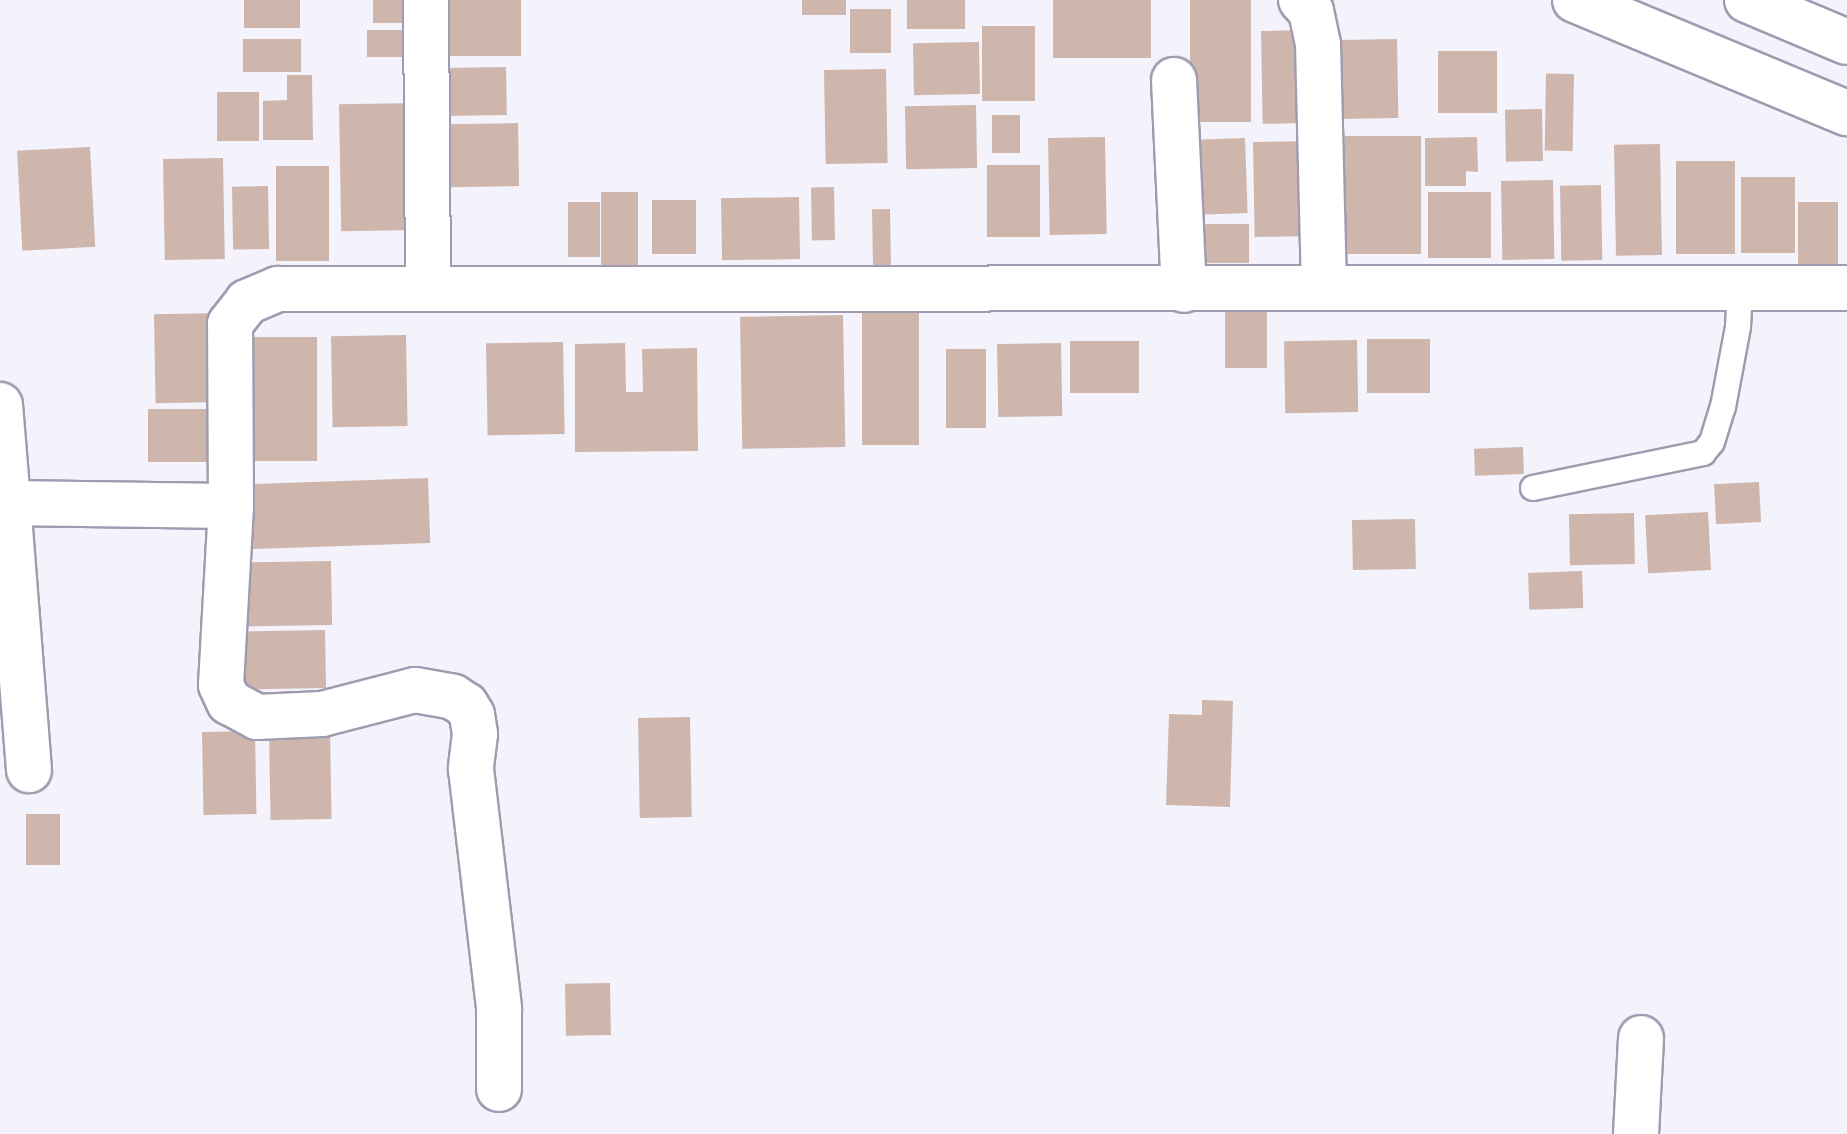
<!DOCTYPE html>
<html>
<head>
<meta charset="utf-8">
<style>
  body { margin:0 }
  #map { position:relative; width:1847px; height:1134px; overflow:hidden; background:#f4f3fc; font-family:"Exo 2",sans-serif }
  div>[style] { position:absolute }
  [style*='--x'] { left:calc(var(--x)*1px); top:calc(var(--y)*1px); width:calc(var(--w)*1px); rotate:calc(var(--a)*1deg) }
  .building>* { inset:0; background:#ceb6ad; transform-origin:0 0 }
  .roads { filter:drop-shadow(2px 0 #9f9bb0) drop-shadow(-2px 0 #9f9bb0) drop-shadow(0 2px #9f9bb0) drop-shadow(0 -2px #9f9bb0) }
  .lane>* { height:24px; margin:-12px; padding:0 12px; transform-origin:12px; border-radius:12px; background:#fff }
  .street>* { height:44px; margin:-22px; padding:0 22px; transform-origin:22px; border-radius:22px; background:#fff }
  .highway>* { height:44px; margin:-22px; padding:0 22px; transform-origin:22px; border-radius:22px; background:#fff }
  span { translate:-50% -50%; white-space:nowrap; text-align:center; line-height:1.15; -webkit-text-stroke:8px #fff; paint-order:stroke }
</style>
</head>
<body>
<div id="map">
  <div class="building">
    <div style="left:244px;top:0;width:56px;height:28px"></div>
    <div style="left:373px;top:0;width:49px;height:23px"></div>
    <div style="left:438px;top:0;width:83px;height:56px"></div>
    <div style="left:802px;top:0;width:44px;height:15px"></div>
    <div style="left:907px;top:0;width:58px;height:29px"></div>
    <div style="left:1053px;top:0;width:98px;height:58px"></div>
    <div style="left:1190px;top:0;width:61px;height:122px"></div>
    <div style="left:850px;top:9px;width:41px;height:44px"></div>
    <div style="left:982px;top:26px;width:53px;height:75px"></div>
    <div style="left:426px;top:30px;width:27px;height:59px;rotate:90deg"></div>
    <div style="left:1309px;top:30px;width:93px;height:48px;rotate:89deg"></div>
    <div style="left:301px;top:39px;width:33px;height:58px;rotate:90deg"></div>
    <div style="left:1397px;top:39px;width:79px;height:57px;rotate:89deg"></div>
    <div style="left:979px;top:42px;width:52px;height:66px;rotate:89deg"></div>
    <div style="left:1438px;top:51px;width:59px;height:62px"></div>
    <div style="left:506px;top:67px;width:48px;height:62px;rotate:89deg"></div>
    <div style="left:886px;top:69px;width:94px;height:62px;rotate:89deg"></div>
    <div style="left:1574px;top:74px;width:77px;height:28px;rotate:91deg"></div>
    <div style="clip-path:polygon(287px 75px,312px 75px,313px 140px,263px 140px,263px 101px,287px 100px)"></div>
    <div style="left:259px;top:92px;width:49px;height:42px;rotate:90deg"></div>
    <div style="left:417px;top:103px;width:127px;height:78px;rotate:89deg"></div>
    <div style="left:976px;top:105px;width:63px;height:71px;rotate:89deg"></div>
    <div style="left:1542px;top:109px;width:52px;height:37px;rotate:89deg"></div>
    <div style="left:992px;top:115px;width:28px;height:38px"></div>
    <div style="left:518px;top:123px;width:63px;height:84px;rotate:89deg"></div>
    <div style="left:1345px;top:136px;width:76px;height:118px"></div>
    <div style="left:1105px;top:137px;width:97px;height:57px;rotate:89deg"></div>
    <div style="clip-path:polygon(1477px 137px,1478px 172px,1466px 171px,1466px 186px,1425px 186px,1425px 138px)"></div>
    <div style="left:1245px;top:138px;width:75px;height:56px;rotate:88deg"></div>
    <div style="left:1315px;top:141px;width:95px;height:62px;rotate:89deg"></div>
    <div style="left:1660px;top:144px;width:111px;height:46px;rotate:89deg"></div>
    <div style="left:90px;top:147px;width:100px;height:73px;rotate:87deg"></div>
    <div style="left:223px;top:158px;width:101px;height:60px;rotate:89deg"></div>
    <div style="left:1735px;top:161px;width:93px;height:59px;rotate:90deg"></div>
    <div style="left:987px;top:165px;width:53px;height:72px"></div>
    <div style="left:276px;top:166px;width:53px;height:95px"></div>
    <div style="left:1795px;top:177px;width:76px;height:54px;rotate:90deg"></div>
    <div style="left:1553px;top:180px;width:79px;height:52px;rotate:89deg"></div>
    <div style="left:1601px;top:185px;width:75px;height:41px;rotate:89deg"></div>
    <div style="left:268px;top:186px;width:63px;height:36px;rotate:89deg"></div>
    <div style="left:834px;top:187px;width:53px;height:23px;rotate:89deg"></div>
    <div style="left:601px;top:192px;width:37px;height:77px"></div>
    <div style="left:1491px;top:192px;width:66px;height:63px;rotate:90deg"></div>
    <div style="left:799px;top:197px;width:62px;height:78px;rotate:89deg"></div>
    <div style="left:652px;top:200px;width:44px;height:54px"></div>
    <div style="left:600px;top:202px;width:55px;height:32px;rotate:90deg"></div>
    <div style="left:1798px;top:202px;width:40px;height:72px"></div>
    <div style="left:890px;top:209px;width:57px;height:18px;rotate:89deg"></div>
    <div style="left:1249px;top:224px;width:39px;height:58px;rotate:90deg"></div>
    <div style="left:1225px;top:308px;width:42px;height:60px"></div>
    <div style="left:862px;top:309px;width:57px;height:136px"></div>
    <div style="left:224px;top:313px;width:89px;height:70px;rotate:89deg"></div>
    <div style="left:843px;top:315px;width:132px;height:103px;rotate:89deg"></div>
    <div style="left:406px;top:335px;width:91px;height:75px;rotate:89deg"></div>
    <div style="left:317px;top:337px;width:124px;height:81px;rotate:90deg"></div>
    <div style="left:1430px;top:339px;width:54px;height:63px;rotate:90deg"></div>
    <div style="left:1357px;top:340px;width:72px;height:73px;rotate:89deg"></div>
    <div style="left:1139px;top:341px;width:52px;height:69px;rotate:90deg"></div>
    <div style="left:563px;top:342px;width:92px;height:77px;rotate:89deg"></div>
    <div style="clip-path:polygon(625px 343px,626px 392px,643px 392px,642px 349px,697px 348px,698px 451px,575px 452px,575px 344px)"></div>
    <div style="left:1061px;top:343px;width:73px;height:64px;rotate:89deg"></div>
    <div style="left:946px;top:349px;width:40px;height:79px"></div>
    <div style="left:213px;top:409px;width:53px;height:65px;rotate:90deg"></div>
    <div style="left:1523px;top:447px;width:27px;height:49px;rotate:88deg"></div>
    <div style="left:428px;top:478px;width:65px;height:187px;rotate:88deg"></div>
    <div style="left:1759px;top:482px;width:40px;height:45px;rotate:87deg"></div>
    <div style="left:1708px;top:512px;width:58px;height:63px;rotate:87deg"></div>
    <div style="left:1634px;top:513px;width:51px;height:65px;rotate:89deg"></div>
    <div style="left:1415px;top:519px;width:50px;height:63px;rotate:89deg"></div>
    <div style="left:331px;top:561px;width:64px;height:92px;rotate:89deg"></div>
    <div style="left:1582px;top:571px;width:37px;height:54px;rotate:88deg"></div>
    <div style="left:325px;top:630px;width:58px;height:85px;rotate:89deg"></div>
    <div style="clip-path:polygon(1202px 700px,1233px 701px,1230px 807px,1166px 805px,1169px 714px,1202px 715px)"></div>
    <div style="left:690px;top:717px;width:100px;height:52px;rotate:89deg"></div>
    <div style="left:330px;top:730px;width:89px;height:61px;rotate:89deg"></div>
    <div style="left:255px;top:731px;width:83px;height:53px;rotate:89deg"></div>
    <div style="left:26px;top:814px;width:34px;height:51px"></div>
    <div style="left:610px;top:983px;width:52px;height:45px;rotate:89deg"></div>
  </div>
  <div class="roads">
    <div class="lane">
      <div style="--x:1533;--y:488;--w:174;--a:-11.6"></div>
      <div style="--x:1703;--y:453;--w:14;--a:-51"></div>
      <div style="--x:1712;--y:442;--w:37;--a:-73"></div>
      <div style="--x:1723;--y:407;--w:81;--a:-79.4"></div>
      <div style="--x:1738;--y:327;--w:39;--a:-87"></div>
    </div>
    <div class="street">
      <div style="--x:426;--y:0;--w:289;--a:89.6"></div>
      <div style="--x:1301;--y:0;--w:15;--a:48"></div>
      <div style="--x:1311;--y:11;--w:34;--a:78"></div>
      <div style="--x:1318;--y:44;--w:244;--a:88.6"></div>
      <div style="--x:1174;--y:80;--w:210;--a:87.3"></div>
      <div style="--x:0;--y:405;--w:98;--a:85.3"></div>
      <div style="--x:8;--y:503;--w:223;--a:0.8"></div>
      <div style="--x:231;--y:506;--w:182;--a:-90.3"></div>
      <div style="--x:230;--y:324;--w:28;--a:-52"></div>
      <div style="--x:247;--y:302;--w:34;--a:-23"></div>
      <div style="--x:278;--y:289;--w:1569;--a:-0.04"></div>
      <div style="--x:231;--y:506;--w:179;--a:93.2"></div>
      <div style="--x:221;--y:685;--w:19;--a:65"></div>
      <div style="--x:229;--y:702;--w:32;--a:28"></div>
      <div style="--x:257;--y:717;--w:65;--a:-2.6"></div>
      <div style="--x:322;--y:714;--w:96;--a:-14.5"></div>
      <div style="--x:415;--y:690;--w:39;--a:10"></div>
      <div style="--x:453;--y:697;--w:15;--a:32"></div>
      <div style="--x:466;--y:705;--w:12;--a:59"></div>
      <div style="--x:472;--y:715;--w:19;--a:81"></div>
      <div style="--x:475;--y:734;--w:35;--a:97"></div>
      <div style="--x:471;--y:769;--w:242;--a:83.3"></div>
      <div style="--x:499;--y:1009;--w:80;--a:90"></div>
      <div style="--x:0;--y:511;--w:11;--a:-45"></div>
      <div style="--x:8;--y:503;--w:268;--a:85.5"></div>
      <div style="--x:1636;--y:1134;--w:96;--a:-87"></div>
    </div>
    <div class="highway">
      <div style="--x:1575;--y:0;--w:295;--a:22.6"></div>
      <div style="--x:1747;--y:0;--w:108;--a:22.8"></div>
    </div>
  </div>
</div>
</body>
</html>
